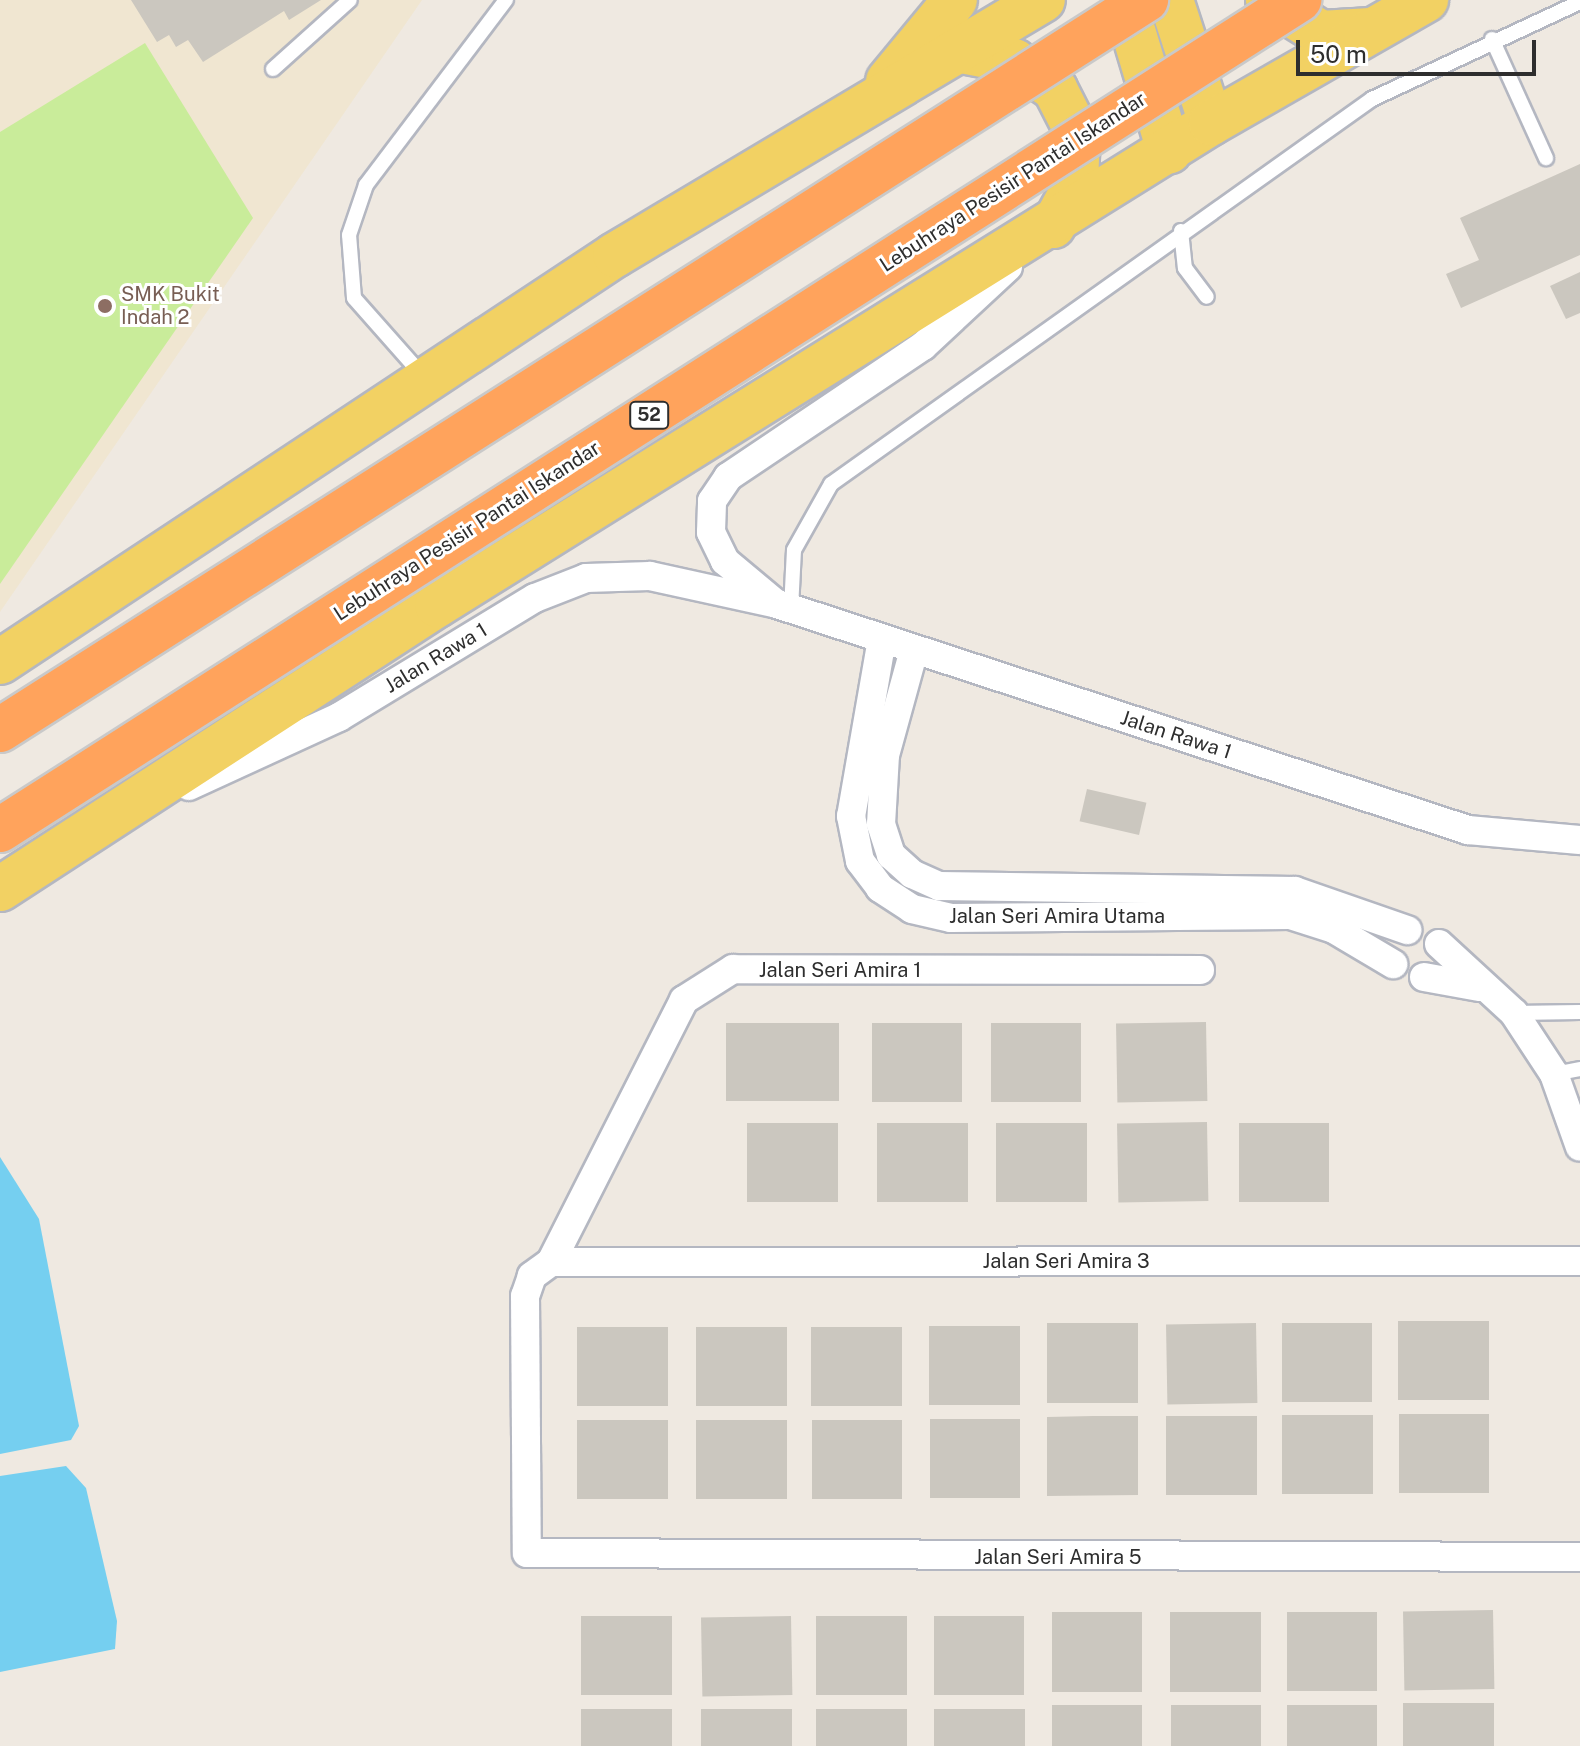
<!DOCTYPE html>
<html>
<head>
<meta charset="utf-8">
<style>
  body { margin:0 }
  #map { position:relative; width:1580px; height:1746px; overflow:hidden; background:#efe9e1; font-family:"Public Sans",sans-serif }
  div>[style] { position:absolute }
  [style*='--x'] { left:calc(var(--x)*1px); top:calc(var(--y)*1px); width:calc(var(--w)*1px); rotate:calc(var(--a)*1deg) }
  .education>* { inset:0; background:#f0e6d1 }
  .pitch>* { inset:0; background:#c9ec9a }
  .water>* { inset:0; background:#75cff0 }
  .building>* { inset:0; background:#cbc7bf; transform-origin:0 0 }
  .roads { filter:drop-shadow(2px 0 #b4b7c1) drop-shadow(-2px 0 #b4b7c1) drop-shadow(0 2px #b4b7c1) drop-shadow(0 -2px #b4b7c1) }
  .lane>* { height:14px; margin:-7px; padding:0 7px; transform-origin:7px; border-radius:7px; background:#fff }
  .street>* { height:28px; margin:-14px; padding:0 14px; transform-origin:14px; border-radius:14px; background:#fff }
  .primary>* { height:44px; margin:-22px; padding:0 22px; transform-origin:22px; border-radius:22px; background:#f2d163 }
  .bridges { filter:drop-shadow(2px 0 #c9c9c9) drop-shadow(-2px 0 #c9c9c9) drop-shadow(0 2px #c9c9c9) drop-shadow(0 -2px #c9c9c9) }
  .highway-bridge>* { height:44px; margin:-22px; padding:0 22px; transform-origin:22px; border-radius:22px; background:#ffa35c }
  .dots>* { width:22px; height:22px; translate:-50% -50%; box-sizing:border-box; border:4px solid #fff; border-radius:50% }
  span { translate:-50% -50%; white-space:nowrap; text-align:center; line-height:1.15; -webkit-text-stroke:6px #fff; paint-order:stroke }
  .shield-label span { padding:2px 6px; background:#fff; border:2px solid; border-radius:6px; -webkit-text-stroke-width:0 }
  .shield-label { font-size:18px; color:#2e2e2e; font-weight:700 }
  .street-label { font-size:20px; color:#2e2e2e }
  .education-label { font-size:20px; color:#785e54 }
  .left { translate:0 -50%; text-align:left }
  .scale { position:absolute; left:1296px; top:40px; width:240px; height:36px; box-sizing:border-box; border:4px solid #2e2e2e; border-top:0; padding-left:10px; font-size:24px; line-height:28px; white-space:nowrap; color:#2e2e2e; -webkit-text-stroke:6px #fff; paint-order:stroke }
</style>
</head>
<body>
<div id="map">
  <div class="education">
    <div style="clip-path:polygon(0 0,422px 0,0 612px)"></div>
  </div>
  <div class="pitch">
    <div style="clip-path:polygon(145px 43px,253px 218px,0 584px,0 132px)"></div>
  </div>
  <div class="water">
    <div style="clip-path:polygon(0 1157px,39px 1219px,79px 1426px,71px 1440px,0 1454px)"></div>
    <div style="clip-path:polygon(66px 1466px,86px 1488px,117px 1621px,115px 1649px,0 1672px,0 1476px)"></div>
  </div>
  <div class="building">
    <div style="clip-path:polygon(131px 0,321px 0,289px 20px,284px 11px,203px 62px,188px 40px,176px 47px,169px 35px,157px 42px)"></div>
    <div style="clip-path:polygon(1580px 164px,1580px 255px,1461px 308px,1446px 274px,1479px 260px,1460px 218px)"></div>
    <div style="clip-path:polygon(1580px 272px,1580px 313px,1566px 319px,1550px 286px)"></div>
    <div style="left:1087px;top:789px;width:61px;height:33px;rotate:13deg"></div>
    <div style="left:1206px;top:1022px;width:79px;height:90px;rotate:89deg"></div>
    <div style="left:726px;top:1023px;width:113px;height:78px"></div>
    <div style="left:872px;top:1023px;width:90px;height:79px"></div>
    <div style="left:991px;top:1023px;width:90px;height:79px"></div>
    <div style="left:1207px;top:1122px;width:79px;height:90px;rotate:89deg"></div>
    <div style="left:747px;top:1123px;width:91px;height:79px"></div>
    <div style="left:877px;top:1123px;width:91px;height:79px"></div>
    <div style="left:996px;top:1123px;width:91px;height:79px"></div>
    <div style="left:1239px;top:1123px;width:90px;height:79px"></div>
    <div style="left:1489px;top:1321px;width:79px;height:91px;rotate:90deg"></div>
    <div style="left:1138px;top:1323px;width:80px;height:91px;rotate:90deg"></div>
    <div style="left:1256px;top:1323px;width:80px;height:90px;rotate:89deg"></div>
    <div style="left:1282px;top:1323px;width:90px;height:79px"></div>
    <div style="left:1020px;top:1326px;width:79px;height:91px;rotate:90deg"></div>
    <div style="left:577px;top:1327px;width:91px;height:79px"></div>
    <div style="left:696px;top:1327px;width:91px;height:79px"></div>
    <div style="left:811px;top:1327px;width:91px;height:79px"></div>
    <div style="left:1489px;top:1414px;width:79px;height:90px;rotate:90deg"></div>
    <div style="left:1373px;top:1415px;width:79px;height:91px;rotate:90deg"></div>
    <div style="clip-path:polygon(1093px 1416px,1138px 1416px,1138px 1495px,1047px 1496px,1047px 1417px)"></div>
    <div style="left:1257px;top:1416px;width:79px;height:91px;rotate:90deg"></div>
    <div style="left:1020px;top:1419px;width:79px;height:90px;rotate:90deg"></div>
    <div style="left:577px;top:1420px;width:91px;height:79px"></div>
    <div style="left:696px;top:1420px;width:91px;height:79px"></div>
    <div style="left:812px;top:1420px;width:90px;height:79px"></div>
    <div style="left:1493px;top:1610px;width:79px;height:90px;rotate:89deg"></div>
    <div style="left:1142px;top:1612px;width:80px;height:90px;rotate:90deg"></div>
    <div style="left:1261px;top:1612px;width:80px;height:91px;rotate:90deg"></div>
    <div style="left:1287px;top:1612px;width:90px;height:79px"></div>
    <div style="left:581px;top:1616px;width:91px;height:79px"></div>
    <div style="left:791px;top:1616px;width:79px;height:90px;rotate:89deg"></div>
    <div style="left:907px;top:1616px;width:79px;height:91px;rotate:90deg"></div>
    <div style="left:934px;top:1616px;width:90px;height:79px"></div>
    <div style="left:1494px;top:1703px;width:43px;height:91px;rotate:90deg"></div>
    <div style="left:1142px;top:1705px;width:41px;height:90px;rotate:90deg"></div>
    <div style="left:1261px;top:1705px;width:41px;height:90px;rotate:90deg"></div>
    <div style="left:1287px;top:1705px;width:90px;height:41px"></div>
    <div style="left:581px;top:1709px;width:91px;height:37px"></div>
    <div style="left:792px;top:1709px;width:37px;height:91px;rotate:90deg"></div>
    <div style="left:907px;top:1709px;width:37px;height:91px;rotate:90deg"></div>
    <div style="left:934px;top:1709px;width:91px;height:37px"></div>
  </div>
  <div class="roads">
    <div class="lane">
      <div style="--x:1492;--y:39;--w:131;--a:65.6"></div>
      <div style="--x:273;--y:69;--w:103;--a:-41.9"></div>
      <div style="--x:1181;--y:231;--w:37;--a:84"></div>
      <div style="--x:1185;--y:268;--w:36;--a:53"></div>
      <div style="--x:423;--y:376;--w:104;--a:-131.5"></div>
      <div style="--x:354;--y:298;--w:63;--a:-94.5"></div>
      <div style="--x:349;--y:235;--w:53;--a:-71.2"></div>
      <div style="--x:366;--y:185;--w:232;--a:-52.9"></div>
      <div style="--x:791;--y:609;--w:59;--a:-87.1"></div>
      <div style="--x:794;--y:550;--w:76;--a:-60.7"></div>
      <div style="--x:831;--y:484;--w:664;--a:-35.44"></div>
      <div style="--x:1372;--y:99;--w:230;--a:-25"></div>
      <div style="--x:1514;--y:1013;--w:66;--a:-0.9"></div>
      <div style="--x:1554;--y:1074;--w:26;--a:-11"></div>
    </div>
    <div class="street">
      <div style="--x:774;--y:602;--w:64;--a:-140.1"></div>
      <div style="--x:725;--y:561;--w:32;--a:-116"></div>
      <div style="--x:711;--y:532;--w:31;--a:-88"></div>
      <div style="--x:712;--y:501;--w:29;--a:-56"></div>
      <div style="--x:728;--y:477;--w:235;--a:-33.9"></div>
      <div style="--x:923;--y:346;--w:116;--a:-42.9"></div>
      <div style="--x:882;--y:639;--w:180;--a:99.9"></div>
      <div style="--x:851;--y:816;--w:46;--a:78.7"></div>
      <div style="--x:860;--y:861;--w:34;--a:53"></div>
      <div style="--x:880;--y:888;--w:38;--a:33"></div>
      <div style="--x:912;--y:909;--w:40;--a:13"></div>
      <div style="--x:951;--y:918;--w:339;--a:-0.5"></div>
      <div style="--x:1290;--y:915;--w:46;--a:17.7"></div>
      <div style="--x:1334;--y:929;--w:69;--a:30.7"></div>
      <div style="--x:914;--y:650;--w:109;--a:105.4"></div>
      <div style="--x:885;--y:755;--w:69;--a:93.3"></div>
      <div style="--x:881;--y:824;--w:33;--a:72"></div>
      <div style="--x:891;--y:855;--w:28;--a:42"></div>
      <div style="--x:912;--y:874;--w:30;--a:24"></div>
      <div style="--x:939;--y:886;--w:356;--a:0.8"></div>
      <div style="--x:1295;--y:891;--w:119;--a:19.2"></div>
      <div style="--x:189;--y:786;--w:165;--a:-24.7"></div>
      <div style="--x:339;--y:717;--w:229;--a:-31.3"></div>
      <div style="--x:535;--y:598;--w:55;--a:-21.4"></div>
      <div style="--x:586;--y:578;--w:64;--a:-1.8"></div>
      <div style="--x:650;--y:576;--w:130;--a:12.4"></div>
      <div style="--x:777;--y:604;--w:727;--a:18.11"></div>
      <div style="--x:1468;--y:830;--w:112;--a:5.1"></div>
      <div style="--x:1439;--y:944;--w:102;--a:42.6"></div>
      <div style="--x:1514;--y:1013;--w:73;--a:56.7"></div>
      <div style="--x:1554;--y:1074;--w:77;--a:70.4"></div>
      <div style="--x:1200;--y:970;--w:467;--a:-179.9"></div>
      <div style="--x:733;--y:969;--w:58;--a:147.7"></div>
      <div style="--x:684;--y:1000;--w:294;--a:116.9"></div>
      <div style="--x:551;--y:1262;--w:24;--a:144"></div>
      <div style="--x:532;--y:1276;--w:21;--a:109"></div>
      <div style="--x:525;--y:1296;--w:257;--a:89.6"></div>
      <div style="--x:527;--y:1553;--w:1053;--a:0.22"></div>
      <div style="--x:1424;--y:977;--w:56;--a:10.3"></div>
      <div style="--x:551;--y:1262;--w:1029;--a:-0.06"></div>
    </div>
    <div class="primary">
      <div style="--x:1124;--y:0;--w:158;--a:73.4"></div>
      <div style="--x:1171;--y:0;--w:129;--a:72"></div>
      <div style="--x:1268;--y:0;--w:62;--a:31.9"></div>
      <div style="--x:1321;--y:33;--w:50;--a:-3.4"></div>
      <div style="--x:961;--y:51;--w:54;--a:10.7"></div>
      <div style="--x:1014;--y:61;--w:50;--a:34.3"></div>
      <div style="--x:1055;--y:89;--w:51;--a:62.9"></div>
      <div style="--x:1078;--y:134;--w:50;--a:92.3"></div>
      <div style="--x:1076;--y:184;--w:48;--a:118.7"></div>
      <div style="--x:888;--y:81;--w:105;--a:-50.4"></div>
      <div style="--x:0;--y:662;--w:737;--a:-33.5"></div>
      <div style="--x:615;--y:255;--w:498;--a:-30.8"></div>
      <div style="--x:0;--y:889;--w:521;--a:-33.02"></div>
      <div style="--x:437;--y:605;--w:912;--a:-31.91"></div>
      <div style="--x:1211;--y:123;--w:248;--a:-29.8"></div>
    </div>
  </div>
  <div class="bridges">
    <div class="highway-bridge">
      <div style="--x:0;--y:730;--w:1359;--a:-32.5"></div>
      <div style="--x:0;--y:830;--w:1542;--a:-32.58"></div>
    </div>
  </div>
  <div class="dots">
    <div style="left:105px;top:306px;background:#8d6e63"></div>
  </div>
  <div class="shield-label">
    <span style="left:649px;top:415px">52</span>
  </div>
  <div class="street-label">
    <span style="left:1013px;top:182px;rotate:-33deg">Lebuhraya Pesisir Pantai Iskandar</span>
    <span style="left:467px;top:531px;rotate:-33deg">Lebuhraya Pesisir Pantai Iskandar</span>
    <span style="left:436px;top:658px;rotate:-31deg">Jalan Rawa 1</span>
    <span style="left:1176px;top:735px;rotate:18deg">Jalan Rawa 1</span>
    <span style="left:1057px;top:916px">Jalan Seri Amira Utama</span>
    <span style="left:840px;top:970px">Jalan Seri Amira 1</span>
    <span style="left:1066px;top:1261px">Jalan Seri Amira 3</span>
    <span style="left:1058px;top:1557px">Jalan Seri Amira 5</span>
  </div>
  <div class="education-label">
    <span class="left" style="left:121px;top:306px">SMK Bukit<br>Indah 2</span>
  </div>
  <div class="scale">50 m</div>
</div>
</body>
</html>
